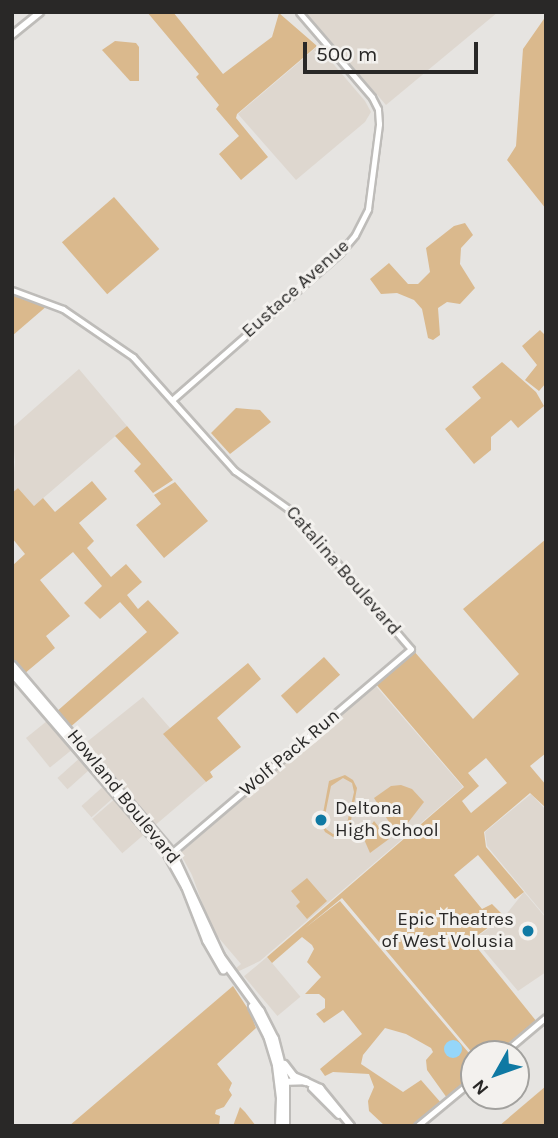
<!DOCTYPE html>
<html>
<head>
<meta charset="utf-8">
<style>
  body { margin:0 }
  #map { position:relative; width:558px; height:1138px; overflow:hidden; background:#e6e4e1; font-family:Karla,sans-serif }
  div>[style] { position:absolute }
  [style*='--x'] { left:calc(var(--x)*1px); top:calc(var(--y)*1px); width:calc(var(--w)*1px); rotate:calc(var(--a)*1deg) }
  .built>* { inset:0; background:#ded7cf; transform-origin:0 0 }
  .green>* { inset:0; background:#dab98d; transform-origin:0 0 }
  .water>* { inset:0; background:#95d6fa }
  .round { border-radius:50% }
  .roads { filter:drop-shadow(2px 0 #bebcb9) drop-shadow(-2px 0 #bebcb9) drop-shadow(0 2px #bebcb9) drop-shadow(0 -2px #bebcb9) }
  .tertiary>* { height:5px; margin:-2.5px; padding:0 2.5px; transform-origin:2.5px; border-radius:2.5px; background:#fff }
  .secondary>* { height:6px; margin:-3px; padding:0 3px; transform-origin:3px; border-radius:3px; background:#fff }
  .primary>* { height:7px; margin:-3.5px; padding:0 3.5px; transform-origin:3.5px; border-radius:3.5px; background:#fff }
  .dots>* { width:19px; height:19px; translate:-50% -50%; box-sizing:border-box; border:4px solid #f3f1ee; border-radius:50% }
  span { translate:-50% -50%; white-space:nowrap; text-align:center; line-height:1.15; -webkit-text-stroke:6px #f3f1ee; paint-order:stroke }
  .street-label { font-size:19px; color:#292827 }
  .poi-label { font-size:19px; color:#292827 }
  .left { translate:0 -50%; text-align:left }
  .right { translate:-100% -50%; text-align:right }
  .frame { position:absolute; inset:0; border:14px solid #292827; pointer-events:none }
  .north { position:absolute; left:460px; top:1040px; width:70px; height:70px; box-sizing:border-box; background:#f3f1ee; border:2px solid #a2a19e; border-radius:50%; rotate:230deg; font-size:19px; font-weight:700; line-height:28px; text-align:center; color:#292827 }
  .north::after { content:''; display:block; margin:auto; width:24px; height:32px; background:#0f79a3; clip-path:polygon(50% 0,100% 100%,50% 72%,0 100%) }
  .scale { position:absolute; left:303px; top:42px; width:175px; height:32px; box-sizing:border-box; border:4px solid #292827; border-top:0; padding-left:9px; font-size:21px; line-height:24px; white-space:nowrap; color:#292827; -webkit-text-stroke:5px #f3f1ee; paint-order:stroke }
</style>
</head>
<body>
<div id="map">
  <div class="built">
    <div style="clip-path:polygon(305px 12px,498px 12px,386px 105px)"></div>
    <div style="clip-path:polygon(318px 46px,365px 101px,371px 112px,365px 122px,296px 180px,238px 114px)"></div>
    <div style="clip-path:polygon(79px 369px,127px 426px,34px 506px,18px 488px,12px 493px,15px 462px,12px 428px)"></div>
    <div style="clip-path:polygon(375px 685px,463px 787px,260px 961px,237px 972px,235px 969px,241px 964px,212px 930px,192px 875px,180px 853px)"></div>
    <div style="clip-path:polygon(143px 697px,170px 728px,164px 734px,206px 782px,153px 827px,83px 745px)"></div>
    <div style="left:47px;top:721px;width:38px;height:27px;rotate:51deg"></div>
    <div style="left:82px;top:756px;width:15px;height:33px;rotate:48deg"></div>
    <div style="left:106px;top:784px;width:15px;height:33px;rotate:48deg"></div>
    <div style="clip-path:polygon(531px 794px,546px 810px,546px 917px,487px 846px,485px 832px)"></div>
    <div style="left:117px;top:797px;width:46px;height:33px;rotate:49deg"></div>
    <div style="clip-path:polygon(524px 892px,546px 918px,546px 972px,518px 991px,475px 940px,475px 945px,517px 996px,474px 944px,474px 939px,504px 917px)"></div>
    <div style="left:267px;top:957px;width:52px;height:30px;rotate:50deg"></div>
  </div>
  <div class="green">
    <div style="clip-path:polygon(147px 12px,173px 12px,223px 74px,272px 37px,279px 13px,317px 46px,237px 114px,236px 118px,268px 157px,241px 180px,219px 154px,239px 136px,216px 109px,219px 105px,196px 77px,199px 74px)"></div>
    <div style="clip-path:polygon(546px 16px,546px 209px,507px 160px,516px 146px,523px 49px)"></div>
    <div style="clip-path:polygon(115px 41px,136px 43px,139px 47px,139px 81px,130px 81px,102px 50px)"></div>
    <div style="left:114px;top:197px;width:69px;height:69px;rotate:49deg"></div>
    <div style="clip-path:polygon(465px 223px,473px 235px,461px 248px,460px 264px,475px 288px,460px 304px,447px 302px,438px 308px,440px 335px,433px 340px,428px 338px,422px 309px,414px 300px,397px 293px,381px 294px,370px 279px,389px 263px,408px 284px,418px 284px,430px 272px,426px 248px,454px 226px)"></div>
    <div style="clip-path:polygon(12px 292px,48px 305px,12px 336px)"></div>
    <div style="clip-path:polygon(540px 330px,546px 336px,546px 383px,539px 391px,525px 380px,537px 365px,522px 346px)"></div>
    <div style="clip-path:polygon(502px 362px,536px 392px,544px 406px,518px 428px,511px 420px,491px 437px,491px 450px,474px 464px,445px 429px,481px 398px,472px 387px)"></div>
    <div style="clip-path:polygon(236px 408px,260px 410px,271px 422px,230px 454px,211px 433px)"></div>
    <div style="clip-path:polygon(127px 426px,173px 480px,153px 493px,134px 471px,141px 464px,115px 436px)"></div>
    <div style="clip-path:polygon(92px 481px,107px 499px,79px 523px,94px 541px,87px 548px,111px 577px,126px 564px,142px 582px,127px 595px,138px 609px,148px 600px,179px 633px,68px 729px,55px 713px,147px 632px,120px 602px,100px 619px,84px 603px,102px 586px,73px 552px,40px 580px,70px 616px,46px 636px,55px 648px,24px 674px,12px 660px,12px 566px,25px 554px,12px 538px,12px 493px,18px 488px,34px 506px,43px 498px,55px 512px)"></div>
    <div style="clip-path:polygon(175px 482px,208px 521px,164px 558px,136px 525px,161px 504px,154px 495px)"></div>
    <div style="clip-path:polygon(evenodd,546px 539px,546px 753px,530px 766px,546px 785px,546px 808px,530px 793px,484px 832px,486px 847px,524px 892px,515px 899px,478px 855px,454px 875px,482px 909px,492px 904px,504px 916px,474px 938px,474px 944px,537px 1022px,499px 1054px,474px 1055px,342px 898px,305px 928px,340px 901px,474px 1059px,474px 1075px,447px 1098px,427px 1070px,426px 1060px,433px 1052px,431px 1048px,406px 1034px,385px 1028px,363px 1055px,361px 1064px,403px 1092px,421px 1080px,442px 1104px,414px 1126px,385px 1126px,369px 1111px,368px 1101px,374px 1087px,369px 1074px,333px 1072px,325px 1076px,320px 1069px,362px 1034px,343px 1010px,324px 1023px,316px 1014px,325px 1008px,325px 999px,319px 994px,305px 994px,321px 977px,307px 962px,314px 949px,312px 945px,302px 937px,272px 963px,267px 957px,464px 787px,375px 683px,413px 650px,473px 719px,519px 674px,463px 609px,546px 539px,486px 758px,507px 783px,471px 813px,462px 801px,479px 786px,468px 773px,486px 758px)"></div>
    <div style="left:324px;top:657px;width:24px;height:58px;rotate:48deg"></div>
    <div style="clip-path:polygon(248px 663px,261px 679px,217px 718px,241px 747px,210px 772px,213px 777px,206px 782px,163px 734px)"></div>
    <div style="clip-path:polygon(evenodd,345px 775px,353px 780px,357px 788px,349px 831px,333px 837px,325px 832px,321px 824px,329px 781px,345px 775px,343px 778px,352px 783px,354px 792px,346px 828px,333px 834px,326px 829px,324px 820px,331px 786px,343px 778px)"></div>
    <div style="clip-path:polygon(401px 785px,412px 789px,424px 802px,407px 824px,394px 830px,374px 798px,391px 786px)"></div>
    <div style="clip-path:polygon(374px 821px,389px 839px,370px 853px,363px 837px)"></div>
    <div style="clip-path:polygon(307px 878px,327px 901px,307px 919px,296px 906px,300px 902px,291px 891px)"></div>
    <div style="clip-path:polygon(233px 986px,250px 1012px,256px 1028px,217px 1064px,232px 1083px,229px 1090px,232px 1095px,224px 1107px,216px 1110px,215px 1114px,220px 1116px,219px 1126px,69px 1126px)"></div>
    <div style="clip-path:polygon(546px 1086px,546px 1126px,499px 1126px)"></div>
    <div style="clip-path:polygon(240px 1107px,245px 1112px,256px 1126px,233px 1126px)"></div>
  </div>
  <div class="water">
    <div class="round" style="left:444px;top:1040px;width:18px;height:18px"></div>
  </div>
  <div class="roads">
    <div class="tertiary">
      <div style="--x:12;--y:290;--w:54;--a:20.4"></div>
      <div style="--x:63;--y:309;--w:85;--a:34.4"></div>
      <div style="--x:133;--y:357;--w:153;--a:48.2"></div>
      <div style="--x:235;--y:471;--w:72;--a:35.4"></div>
      <div style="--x:294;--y:513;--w:179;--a:49.3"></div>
      <div style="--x:411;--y:649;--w:316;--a:139.6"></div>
      <div style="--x:172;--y:400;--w:223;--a:-41.2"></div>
      <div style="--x:340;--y:253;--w:23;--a:-50"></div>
      <div style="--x:355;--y:235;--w:29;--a:-63"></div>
      <div style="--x:368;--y:209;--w:86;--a:-82.6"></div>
      <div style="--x:379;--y:124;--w:15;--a:-94"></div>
      <div style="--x:378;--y:109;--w:13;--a:-117"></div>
      <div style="--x:372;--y:97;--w:112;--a:-130.7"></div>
      <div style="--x:502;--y:1054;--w:57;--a:-40.1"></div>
      <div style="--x:417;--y:1126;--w:74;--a:-39.5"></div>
    </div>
    <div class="secondary">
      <div style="--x:12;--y:35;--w:36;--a:-39"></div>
      <div style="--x:281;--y:1082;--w:24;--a:-2"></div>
      <div style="--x:305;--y:1081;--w:17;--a:25"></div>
      <div style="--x:320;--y:1088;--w:49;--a:50.8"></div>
      <div style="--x:312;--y:1088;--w:38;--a:45"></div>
    </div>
    <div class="primary">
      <div style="--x:12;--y:665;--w:247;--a:49.6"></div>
      <div style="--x:172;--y:853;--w:114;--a:65"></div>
      <div style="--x:220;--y:956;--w:68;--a:54"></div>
      <div style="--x:260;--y:1011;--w:30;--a:63"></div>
      <div style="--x:274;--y:1038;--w:44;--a:75.7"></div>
      <div style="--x:285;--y:1081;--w:45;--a:90"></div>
      <div style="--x:12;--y:673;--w:236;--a:49.3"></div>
      <div style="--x:166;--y:852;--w:39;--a:61"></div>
      <div style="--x:185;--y:886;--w:58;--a:68.7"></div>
      <div style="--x:206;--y:940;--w:34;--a:60"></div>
      <div style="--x:252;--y:1006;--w:33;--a:63"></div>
      <div style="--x:267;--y:1035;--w:31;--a:73"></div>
      <div style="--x:276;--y:1065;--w:32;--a:83"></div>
      <div style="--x:280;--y:1097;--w:29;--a:92"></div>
      <div style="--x:284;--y:1064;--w:15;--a:53"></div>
      <div style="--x:293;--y:1076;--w:13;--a:23"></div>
    </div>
  </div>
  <div class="dots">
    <div style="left:321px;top:820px;background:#0f79a3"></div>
    <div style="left:528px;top:931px;background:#0f79a3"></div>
  </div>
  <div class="street-label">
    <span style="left:296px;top:289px;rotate:-42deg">Eustace Avenue</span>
    <span style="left:343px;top:571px;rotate:49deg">Catalina Boulevard</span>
    <span style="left:290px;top:753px;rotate:-40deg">Wolf Pack Run</span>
    <span style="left:123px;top:797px;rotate:51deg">Howland Boulevard</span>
  </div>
  <div class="poi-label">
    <span class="left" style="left:335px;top:820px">Deltona<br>High School</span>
    <span class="right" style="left:514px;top:931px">Epic Theatres<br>of West Volusia</span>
  </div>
  <div class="frame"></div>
  <div class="north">N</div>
  <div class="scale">500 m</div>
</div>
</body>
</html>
